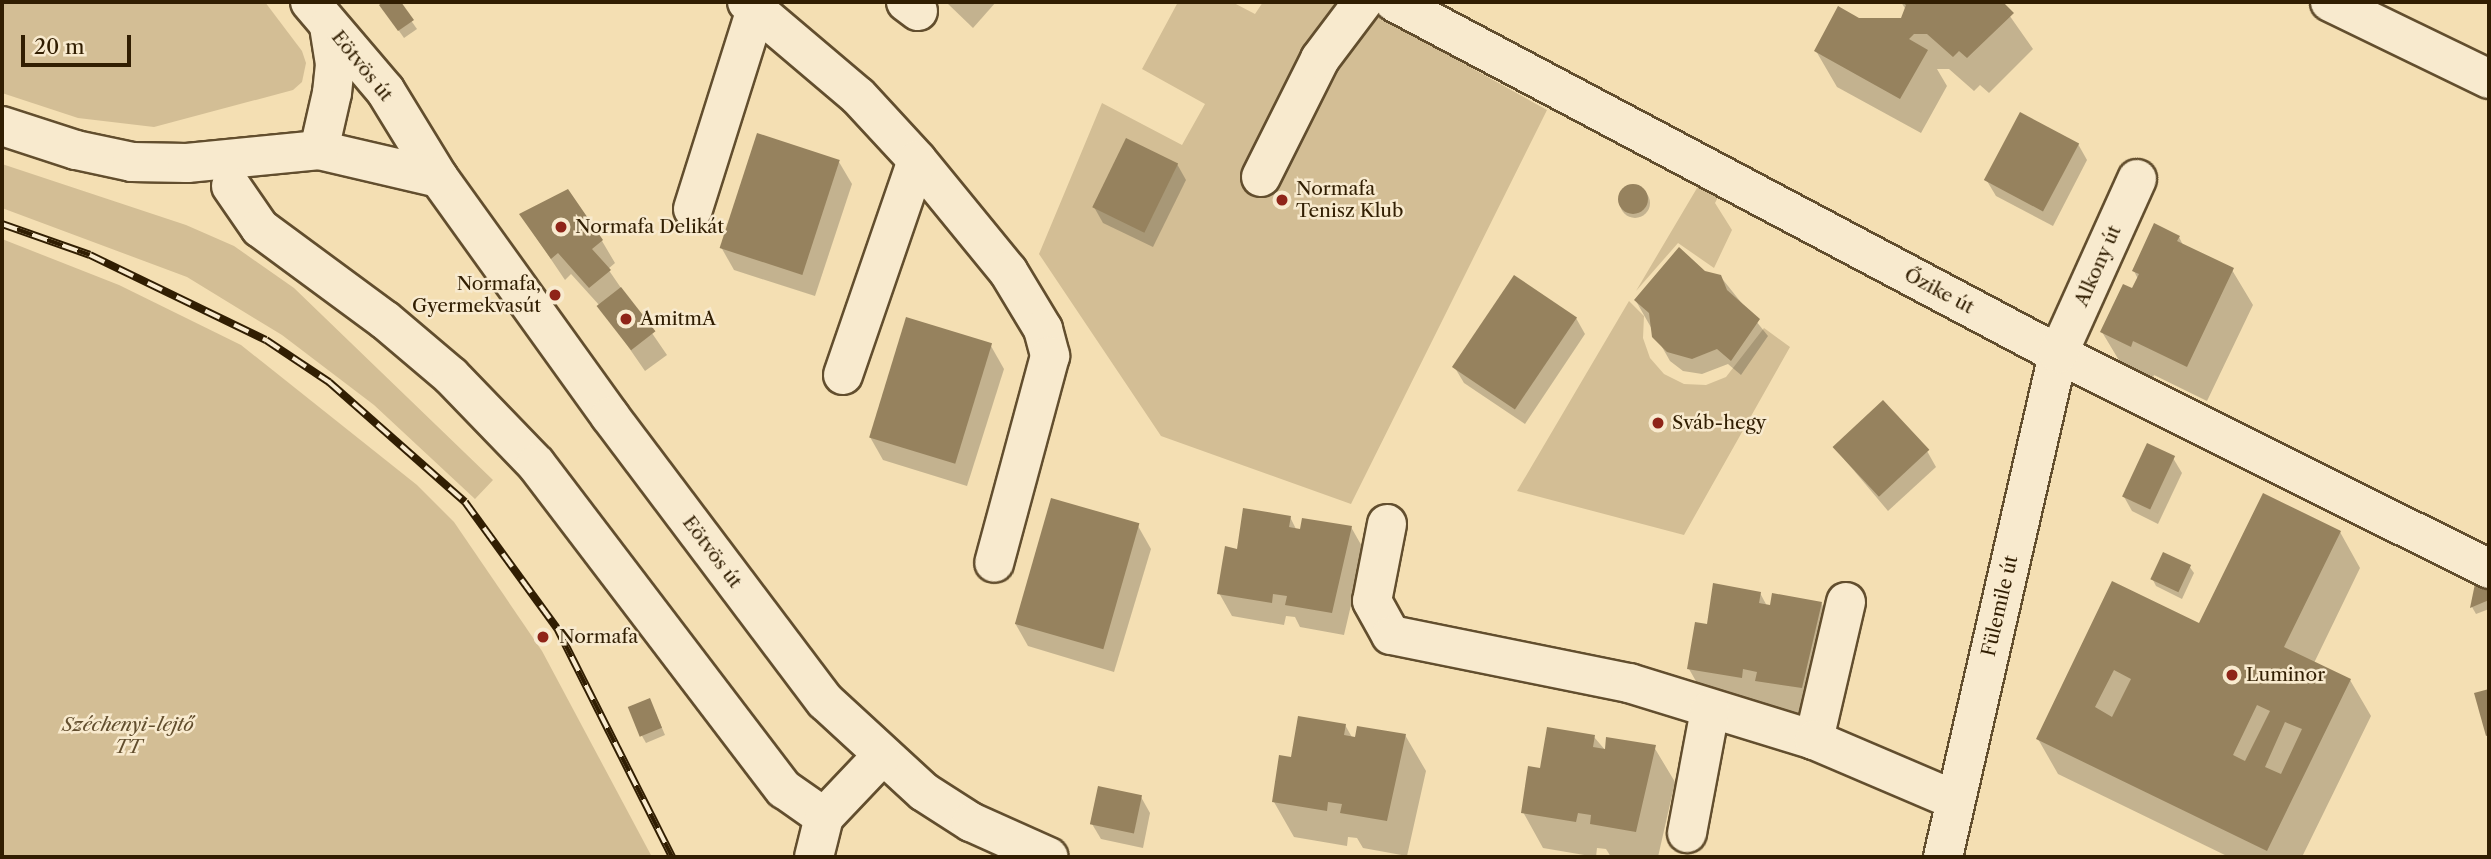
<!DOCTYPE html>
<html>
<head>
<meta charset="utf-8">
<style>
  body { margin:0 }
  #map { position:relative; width:2491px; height:859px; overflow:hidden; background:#f4dfb3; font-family:"Libre Caslon Text",serif }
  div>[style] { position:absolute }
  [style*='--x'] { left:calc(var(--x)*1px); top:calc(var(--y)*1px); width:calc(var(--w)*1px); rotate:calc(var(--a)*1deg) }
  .green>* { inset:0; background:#d3be95 }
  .shadow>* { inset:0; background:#0003 }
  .round { border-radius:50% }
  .building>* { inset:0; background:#96825e; transform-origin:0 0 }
  .roads { filter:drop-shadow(2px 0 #624e2e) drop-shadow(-2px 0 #624e2e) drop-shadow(0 2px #624e2e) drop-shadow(0 -2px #624e2e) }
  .minor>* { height:38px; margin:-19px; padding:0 19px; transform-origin:19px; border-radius:19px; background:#f8eace }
  .rail>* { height:8px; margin-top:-4px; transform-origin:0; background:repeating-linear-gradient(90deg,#f8eace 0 16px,#311e02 0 32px); box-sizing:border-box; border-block:2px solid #311e02 }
  .dots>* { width:19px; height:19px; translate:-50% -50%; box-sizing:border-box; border:4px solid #f8eace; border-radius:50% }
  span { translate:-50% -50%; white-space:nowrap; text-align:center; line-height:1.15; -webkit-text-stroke:5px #f8eace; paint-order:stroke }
  .street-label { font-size:19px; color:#311e02 }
  .poi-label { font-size:19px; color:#311e02 }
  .left { translate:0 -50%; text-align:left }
  .right { translate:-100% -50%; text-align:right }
  .park-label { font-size:19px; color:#624e2e; font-style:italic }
  .frame { position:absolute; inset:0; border:4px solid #311e02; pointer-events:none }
  .scale { position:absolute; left:21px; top:35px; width:110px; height:32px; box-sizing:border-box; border:4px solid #311e02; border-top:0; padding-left:9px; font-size:21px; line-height:24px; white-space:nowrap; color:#311e02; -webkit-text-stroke:5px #f8eace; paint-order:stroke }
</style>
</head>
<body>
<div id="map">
  <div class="green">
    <div style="clip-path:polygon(2px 2px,265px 2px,302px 51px,306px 63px,302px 82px,293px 90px,154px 127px,78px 118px,2px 93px)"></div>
    <div style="clip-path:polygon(1178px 2px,1232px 2px,1255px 14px,1263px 2px,1353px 2px,1547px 110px,1351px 504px,1161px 436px,1039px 254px,1102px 103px,1182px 145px,1205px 104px,1142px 69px)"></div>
    <div style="clip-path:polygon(2px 164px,186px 225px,234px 246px,294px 288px,493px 480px,475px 499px,374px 405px,282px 335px,187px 277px,2px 208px)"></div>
    <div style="clip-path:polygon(1700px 183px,1718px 197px,1715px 203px,1732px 230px,1714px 268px,1678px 243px,1636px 291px)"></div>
    <div style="clip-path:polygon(2px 239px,119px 285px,241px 345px,417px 485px,454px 522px,542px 651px,652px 857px,2px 857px)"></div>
    <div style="clip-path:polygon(1629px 301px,1644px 316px,1643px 338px,1650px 358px,1664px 374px,1684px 384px,1706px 385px,1726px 377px,1764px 328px,1790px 347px,1684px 535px,1517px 491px)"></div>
  </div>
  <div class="shadow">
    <div style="clip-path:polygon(386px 2px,398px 2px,417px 29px,404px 38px,381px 5px)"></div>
    <div style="clip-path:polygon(946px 2px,996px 2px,973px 28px)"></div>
    <div style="clip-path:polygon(1901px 2px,2000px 2px,2033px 49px,1989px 93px,1980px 85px,1974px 91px,1949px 69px,1937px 69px,1947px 86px,1921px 133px,1837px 87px,1816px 51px,1859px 20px,1902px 20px,1906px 10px)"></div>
    <div style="clip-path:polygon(2078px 144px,2087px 160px,2053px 226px,1996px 196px,1987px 181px)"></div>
    <div style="clip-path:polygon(839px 162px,852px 184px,815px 296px,734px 270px,721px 247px)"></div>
    <div style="clip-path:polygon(1177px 164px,1186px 180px,1153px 247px,1103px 223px,1094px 207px)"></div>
    <div class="round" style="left:1620px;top:188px;width:30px;height:30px"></div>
    <div style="clip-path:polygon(521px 215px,602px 241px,615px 263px,608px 269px,667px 355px,645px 371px,600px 306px,571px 274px,565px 280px)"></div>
    <div style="clip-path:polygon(2179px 237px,2184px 247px,2232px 270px,2253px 305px,2207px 401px,2154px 375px,2151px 381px,2123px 367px,2102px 332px,2133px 291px,2138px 279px,2134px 271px)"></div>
    <div style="clip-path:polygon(1705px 272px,1720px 276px,1768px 336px,1741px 375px,1728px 364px,1702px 374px,1683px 371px,1670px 361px,1636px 301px)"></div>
    <div style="clip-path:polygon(1576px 318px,1585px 334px,1525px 424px,1464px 383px,1455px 368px)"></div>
    <div style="clip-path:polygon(991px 346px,1004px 369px,967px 486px,883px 460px,870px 437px)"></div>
    <div style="clip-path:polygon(1834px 447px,1927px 451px,1936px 467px,1888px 511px)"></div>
    <div style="clip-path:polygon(2173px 458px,2182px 473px,2158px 524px,2132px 511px,2123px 495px)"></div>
    <div style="clip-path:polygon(1290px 517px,1297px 531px,1351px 527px,1364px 550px,1344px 635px,1300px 627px,1295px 617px,1286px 616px,1284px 625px,1232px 616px,1219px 593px,1238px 551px)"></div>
    <div style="clip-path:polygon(1138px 526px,1151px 549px,1114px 672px,1028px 646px,1015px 623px)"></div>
    <div style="clip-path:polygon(2340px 532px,2360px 568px,2314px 663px,2350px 680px,2371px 716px,2302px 857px,2229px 857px,2058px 774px,2038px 739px,2113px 584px,2200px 626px)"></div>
    <div style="clip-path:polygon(2189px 566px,2194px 573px,2182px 599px,2156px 586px,2152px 578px)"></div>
    <div style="clip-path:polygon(2478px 582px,2489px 588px,2489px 609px,2476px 614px,2472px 607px)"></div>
    <div style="clip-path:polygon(1760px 593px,1767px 606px,1821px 603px,1841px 639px,1822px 723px,1778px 716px,1772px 705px,1763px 704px,1762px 713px,1709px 704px,1689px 669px,1708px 626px)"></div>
    <div style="clip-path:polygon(653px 707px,665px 735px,646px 743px,642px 736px)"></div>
    <div style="clip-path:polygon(1345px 725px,1353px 739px,1405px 735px,1426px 771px,1407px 856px,1363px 848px,1357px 838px,1348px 837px,1347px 846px,1294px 837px,1274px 802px,1293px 759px)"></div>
    <div style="clip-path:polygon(1594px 737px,1606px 751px,1654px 747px,1675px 782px,1658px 857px,1611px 857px,1606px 849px,1597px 848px,1596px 857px,1543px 848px,1523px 812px,1542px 770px)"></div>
    <div style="clip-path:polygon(1141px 797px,1150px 813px,1143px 848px,1101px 839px,1092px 824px)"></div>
  </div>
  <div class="building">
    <div style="clip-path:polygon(383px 2px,401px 2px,414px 20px,398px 31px,379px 5px)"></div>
    <div style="clip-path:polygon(1902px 2px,2003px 2px,2014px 13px,1967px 58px,1959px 51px,1953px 57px,1927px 34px,1914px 34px,1909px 39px,1928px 50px,1900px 99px,1814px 51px,1838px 6px,1859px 18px,1901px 18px,1906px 5px)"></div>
    <div style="left:2020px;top:112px;width:67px;height:77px;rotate:28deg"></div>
    <div style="left:757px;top:133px;width:87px;height:121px;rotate:18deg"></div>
    <div style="left:1126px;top:138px;width:58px;height:77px;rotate:26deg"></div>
    <div class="round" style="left:1618px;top:184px;width:30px;height:30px"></div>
    <div style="clip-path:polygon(568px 189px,603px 240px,592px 249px,611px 270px,589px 288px,558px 253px,551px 259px,519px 214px)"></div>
    <div style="clip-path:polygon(2154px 223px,2180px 236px,2177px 241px,2234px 268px,2187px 367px,2133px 341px,2131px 347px,2100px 332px,2123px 284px,2132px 288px,2139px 274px,2132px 271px)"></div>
    <div style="clip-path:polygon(1679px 247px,1705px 271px,1721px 275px,1727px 290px,1760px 319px,1731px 361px,1717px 349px,1692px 359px,1667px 352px,1652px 337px,1649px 313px,1634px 300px)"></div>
    <div style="left:1514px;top:275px;width:76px;height:111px;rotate:34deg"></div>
    <div style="left:621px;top:287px;width:56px;height:31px;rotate:52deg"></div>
    <div style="left:906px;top:317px;width:90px;height:126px;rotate:17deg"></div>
    <div style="left:1883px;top:400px;width:68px;height:69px;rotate:47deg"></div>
    <div style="left:2147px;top:443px;width:31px;height:59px;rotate:25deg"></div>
    <div style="clip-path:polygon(evenodd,2263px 493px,2341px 531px,2284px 647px,2351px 679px,2267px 851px,2036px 739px,2112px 581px,2199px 623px,2263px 493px,2114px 670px,2131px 679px,2112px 717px,2095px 707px,2114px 670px,2263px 493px,2257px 705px,2270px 711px,2245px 761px,2233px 755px,2257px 705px,2263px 493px,2285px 722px,2302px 729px,2281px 774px,2265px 767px,2285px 722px)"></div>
    <div style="left:1051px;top:498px;width:92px;height:131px;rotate:16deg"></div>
    <div style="clip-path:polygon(1243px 508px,1291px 516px,1289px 527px,1300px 529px,1302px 518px,1352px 526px,1332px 613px,1285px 605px,1287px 596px,1273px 594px,1272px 603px,1217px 594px,1225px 546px,1237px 549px)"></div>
    <div style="left:2163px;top:552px;width:31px;height:30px;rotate:25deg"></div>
    <div style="clip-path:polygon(2476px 579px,2489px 586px,2489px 600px,2470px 608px)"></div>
    <div style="clip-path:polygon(1713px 583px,1761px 592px,1759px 603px,1770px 605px,1772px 593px,1822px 602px,1802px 688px,1755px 681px,1757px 672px,1743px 669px,1742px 678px,1687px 669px,1695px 622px,1707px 624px)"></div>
    <div style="clip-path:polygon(2489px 689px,2489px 735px,2486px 736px,2474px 693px)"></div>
    <div style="left:650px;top:698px;width:32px;height:24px;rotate:68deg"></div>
    <div style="clip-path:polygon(1298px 716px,1346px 724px,1344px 735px,1355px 737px,1357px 726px,1406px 734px,1387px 821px,1340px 813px,1342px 804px,1328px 802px,1327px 811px,1272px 802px,1279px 755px,1291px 757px)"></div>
    <div style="clip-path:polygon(1547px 727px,1595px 735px,1593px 747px,1605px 749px,1606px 737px,1656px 745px,1636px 832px,1590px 824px,1591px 815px,1578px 813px,1576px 822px,1521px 813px,1528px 766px,1540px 768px)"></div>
    <div style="left:1098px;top:786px;width:45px;height:39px;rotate:12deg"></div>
  </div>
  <div class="roads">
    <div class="minor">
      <div style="--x:310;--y:2;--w:116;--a:49.6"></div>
      <div style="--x:385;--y:90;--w:103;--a:58.5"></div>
      <div style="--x:439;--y:178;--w:293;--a:54.3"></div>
      <div style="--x:610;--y:416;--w:357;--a:53"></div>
      <div style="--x:825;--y:701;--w:134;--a:42.6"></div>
      <div style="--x:924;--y:792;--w:56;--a:32.6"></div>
      <div style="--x:971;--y:822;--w:85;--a:24.2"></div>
      <div style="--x:747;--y:2;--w:145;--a:40.3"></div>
      <div style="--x:858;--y:96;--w:87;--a:47.3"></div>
      <div style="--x:917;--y:160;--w:144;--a:50.7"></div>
      <div style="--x:1008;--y:271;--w:68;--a:58.9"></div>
      <div style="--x:1043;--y:329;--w:28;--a:75"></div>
      <div style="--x:1050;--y:356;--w:214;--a:105.1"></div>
      <div style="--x:906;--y:2;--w:15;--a:37"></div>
      <div style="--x:1394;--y:2;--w:752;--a:27.93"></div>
      <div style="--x:2058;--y:354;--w:482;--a:26.5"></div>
      <div style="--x:2330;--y:2;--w:177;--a:25.8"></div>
      <div style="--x:2;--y:126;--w:78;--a:18"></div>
      <div style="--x:76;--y:150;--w:57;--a:12.1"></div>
      <div style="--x:132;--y:162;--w:55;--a:1"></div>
      <div style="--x:187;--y:163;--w:133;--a:-5.6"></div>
      <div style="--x:319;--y:150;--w:123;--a:13.1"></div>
      <div style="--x:319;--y:150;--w:58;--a:-77.2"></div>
      <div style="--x:332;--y:93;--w:29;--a:-84"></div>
      <div style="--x:335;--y:64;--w:39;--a:-99"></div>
      <div style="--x:1261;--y:177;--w:132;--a:-63.4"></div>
      <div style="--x:1320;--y:59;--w:71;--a:-53"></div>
      <div style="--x:231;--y:186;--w:51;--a:55.4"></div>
      <div style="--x:260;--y:228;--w:155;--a:36.4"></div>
      <div style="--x:385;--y:320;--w:87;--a:40.3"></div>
      <div style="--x:451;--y:376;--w:122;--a:46"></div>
      <div style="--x:536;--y:464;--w:409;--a:52.7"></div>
      <div style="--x:784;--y:789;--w:49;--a:35"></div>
      <div style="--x:693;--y:209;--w:207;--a:-72.5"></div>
      <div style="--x:843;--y:375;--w:227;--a:-71"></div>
      <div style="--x:1387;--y:524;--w:78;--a:101"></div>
      <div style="--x:1372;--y:601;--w:39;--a:61"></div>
      <div style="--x:1391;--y:635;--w:243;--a:11.4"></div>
      <div style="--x:1629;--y:683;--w:194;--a:17.1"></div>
      <div style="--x:1846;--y:602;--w:142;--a:103.1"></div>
      <div style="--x:1814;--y:740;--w:153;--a:23.1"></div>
      <div style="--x:1687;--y:833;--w:125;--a:-79.4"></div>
      <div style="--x:814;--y:857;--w:41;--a:-76"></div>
      <div style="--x:824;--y:817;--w:83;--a:-46.5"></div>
      <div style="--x:1943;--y:857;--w:516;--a:-77.12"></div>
      <div style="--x:2058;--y:354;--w:192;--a:-65.7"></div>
    </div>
  </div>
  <div class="rail">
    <div style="--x:2;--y:224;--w:93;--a:19.4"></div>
    <div style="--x:90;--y:255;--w:195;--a:25.8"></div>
    <div style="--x:266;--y:340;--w:76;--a:33.7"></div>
    <div style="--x:329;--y:382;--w:181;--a:41.4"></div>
    <div style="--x:465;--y:502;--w:156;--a:53.9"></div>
    <div style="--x:557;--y:628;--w:256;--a:63.3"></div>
  </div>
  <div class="dots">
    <div style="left:1282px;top:200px;background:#8f2418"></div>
    <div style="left:561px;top:227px;background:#8f2418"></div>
    <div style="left:555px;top:295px;background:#8f2418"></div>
    <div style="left:626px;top:319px;background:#8f2418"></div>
    <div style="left:1658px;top:423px;background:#8f2418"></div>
    <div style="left:543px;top:637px;background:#8f2418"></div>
    <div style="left:2232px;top:675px;background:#8f2418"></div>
  </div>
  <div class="street-label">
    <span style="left:362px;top:66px;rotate:51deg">Eötvös út</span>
    <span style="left:2098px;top:266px;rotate:-66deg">Alkony út</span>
    <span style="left:1939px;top:291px;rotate:28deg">Őzike út</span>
    <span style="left:712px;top:552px;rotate:53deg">Eötvös út</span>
    <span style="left:2000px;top:606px;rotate:-77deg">Fülemile út</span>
  </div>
  <div class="poi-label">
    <span class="left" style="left:1296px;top:200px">Normafa<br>Tenisz Klub</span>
    <span class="left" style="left:575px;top:227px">Normafa Delikát</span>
    <span class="right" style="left:541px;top:295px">Normafa,<br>Gyermekvasút</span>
    <span class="left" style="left:640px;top:319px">AmitmA</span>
    <span class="left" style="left:1672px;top:423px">Sváb-hegy</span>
    <span class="left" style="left:559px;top:637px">Normafa</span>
    <span class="left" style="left:2246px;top:675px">Luminor</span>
  </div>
  <div class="park-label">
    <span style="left:128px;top:736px">Széchenyi-lejtő<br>TT</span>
  </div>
  <div class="frame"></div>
  <div class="scale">20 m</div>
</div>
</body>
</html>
